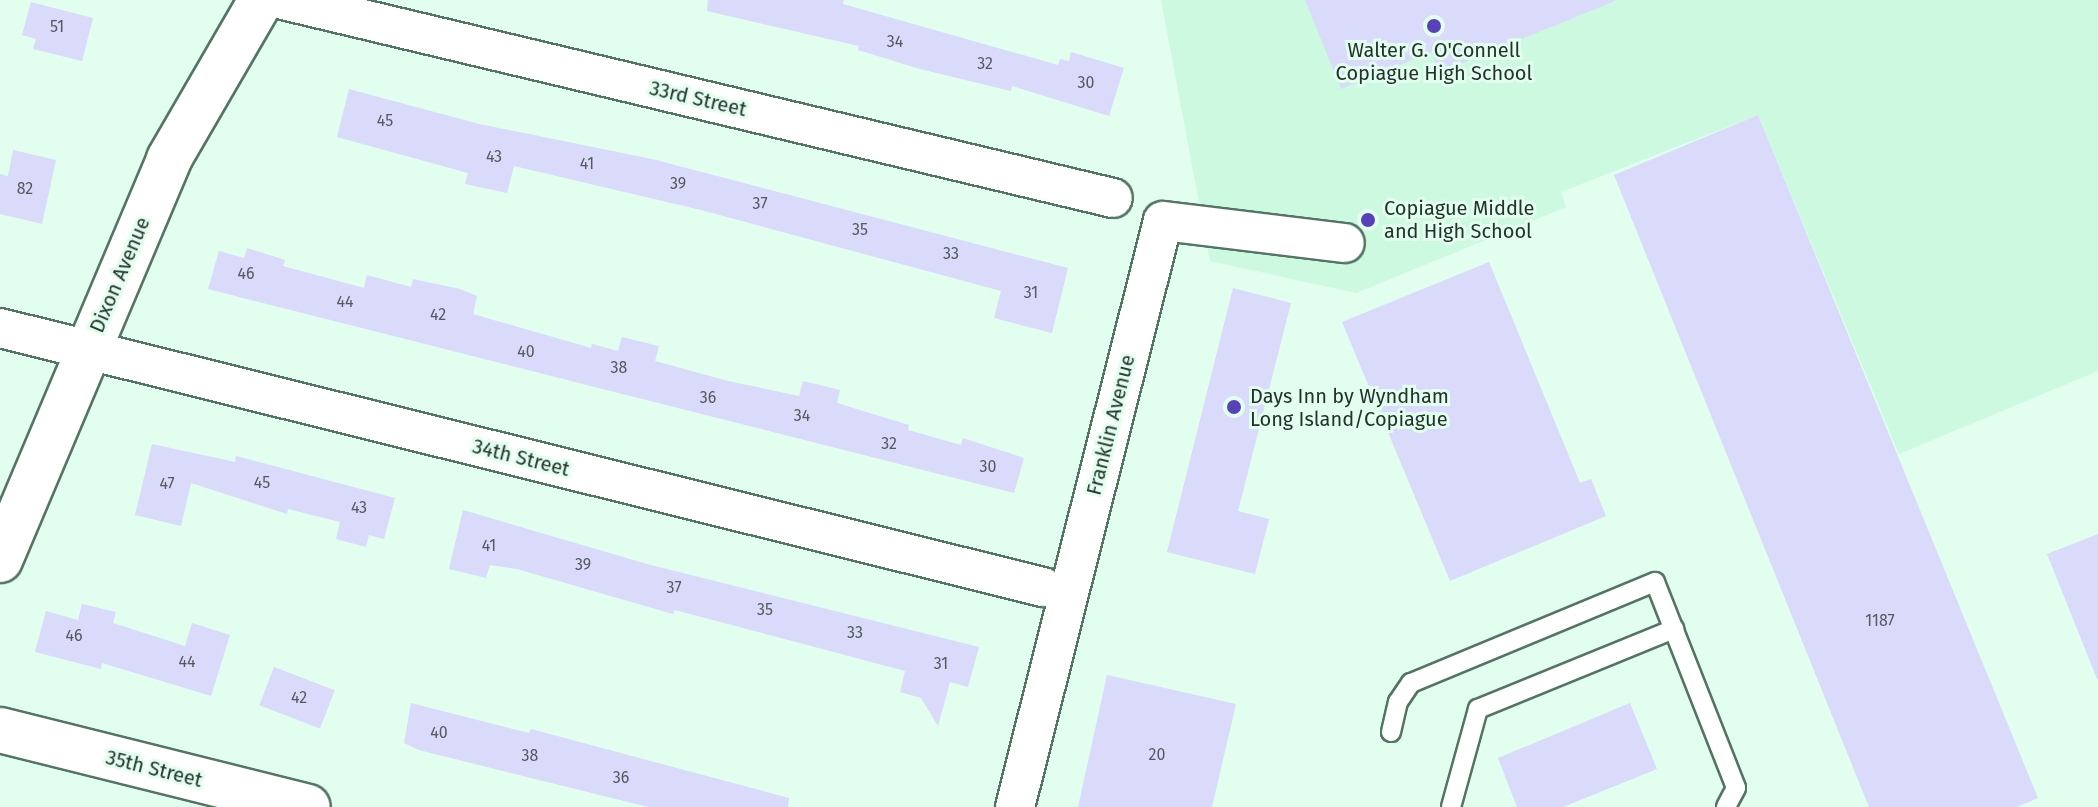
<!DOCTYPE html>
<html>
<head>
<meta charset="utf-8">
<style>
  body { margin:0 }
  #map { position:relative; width:2098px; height:807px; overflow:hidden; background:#e1feee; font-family:"Fira Sans",sans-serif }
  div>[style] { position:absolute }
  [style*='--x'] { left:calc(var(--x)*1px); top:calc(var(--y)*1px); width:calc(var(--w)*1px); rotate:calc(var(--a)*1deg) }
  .built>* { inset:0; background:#cdf9e1 }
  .building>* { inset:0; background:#dadafb; transform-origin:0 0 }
  .roads { filter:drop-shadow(2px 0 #547464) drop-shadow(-2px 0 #547464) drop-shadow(0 2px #547464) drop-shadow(0 -2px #547464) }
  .service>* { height:18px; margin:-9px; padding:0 9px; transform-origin:9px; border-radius:9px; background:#fff }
  .minor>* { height:38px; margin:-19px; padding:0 19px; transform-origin:19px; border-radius:19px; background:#fff }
  .tertiary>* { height:44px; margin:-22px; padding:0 22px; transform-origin:22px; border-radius:22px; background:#fff }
  .secondary>* { height:44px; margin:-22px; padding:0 22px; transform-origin:22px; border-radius:22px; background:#fff }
  .dots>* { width:22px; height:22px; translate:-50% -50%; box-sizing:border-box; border:4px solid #e1feee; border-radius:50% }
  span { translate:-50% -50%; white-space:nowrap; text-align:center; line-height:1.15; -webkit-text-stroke:6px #e1feee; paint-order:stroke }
  .number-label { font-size:16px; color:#525c5f }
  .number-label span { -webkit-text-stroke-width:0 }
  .poi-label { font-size:20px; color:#24322b }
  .left { translate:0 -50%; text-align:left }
  .street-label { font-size:20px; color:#24322b }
</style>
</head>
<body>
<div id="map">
  <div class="built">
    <div style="clip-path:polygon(1161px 0,2098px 0,2098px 371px,1899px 454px,1758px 115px,1561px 192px,1566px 207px,1356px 293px,1210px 261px)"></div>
  </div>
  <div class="building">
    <div style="clip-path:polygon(708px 0,844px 0,843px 4px,1058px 65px,1060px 59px,1069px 61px,1071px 52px,1124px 68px,1109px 116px,1012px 86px,1011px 91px,920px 69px,858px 50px,859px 46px,707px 11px)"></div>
    <div style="clip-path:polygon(1305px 0,1615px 0,1615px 1px,1440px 72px,1431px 52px,1341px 89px)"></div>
    <div style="clip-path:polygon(31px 2px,93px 18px,82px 61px,33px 49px,36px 39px,22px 35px)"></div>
    <div style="clip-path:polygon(349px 89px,479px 124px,652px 159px,1068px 268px,1052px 333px,994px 318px,1001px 291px,701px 210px,514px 166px,507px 193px,465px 184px,468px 173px,337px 137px)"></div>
    <div style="clip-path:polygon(1758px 115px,2038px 798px,2017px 807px,1869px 807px,1614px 175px)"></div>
    <div style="clip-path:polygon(13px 150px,56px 160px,42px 224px,0 214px,0 174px,8px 176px)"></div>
    <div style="clip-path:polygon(247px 248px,285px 260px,283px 266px,364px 288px,367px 275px,411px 287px,413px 279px,460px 289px,477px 296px,473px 314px,591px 348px,592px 344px,618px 351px,622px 337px,659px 346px,655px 361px,728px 381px,799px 396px,803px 381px,840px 390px,837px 403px,909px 425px,908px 430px,961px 445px,963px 438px,1024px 458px,1014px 493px,208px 289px,219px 251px,244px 258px)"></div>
    <div style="clip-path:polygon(1489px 262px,1580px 483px,1591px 479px,1606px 516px,1450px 581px,1342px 322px)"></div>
    <div style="clip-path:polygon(1233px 288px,1291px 303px,1238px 511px,1269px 519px,1255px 574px,1167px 552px)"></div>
    <div style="clip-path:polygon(152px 444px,235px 462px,236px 456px,395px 498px,384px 539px,369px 535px,366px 547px,336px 539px,340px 522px,288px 509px,287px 514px,191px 483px,181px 526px,135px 515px)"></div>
    <div style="clip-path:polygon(463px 510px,647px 564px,979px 647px,968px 687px,950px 682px,938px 726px,921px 698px,900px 692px,905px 671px,675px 610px,673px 614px,517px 569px,490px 565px,486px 578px,449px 569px)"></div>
    <div style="clip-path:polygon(2098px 534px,2098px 679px,2097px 679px,2047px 554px)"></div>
    <div style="clip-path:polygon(82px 604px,116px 612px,113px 623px,185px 646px,192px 623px,230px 635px,211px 696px,102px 663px,101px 669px,35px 652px,46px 611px,78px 620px)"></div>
    <div style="left:274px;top:667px;width:65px;height:41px;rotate:21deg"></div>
    <div style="clip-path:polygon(1107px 675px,1236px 704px,1212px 807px,1078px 807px)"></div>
    <div style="clip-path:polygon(411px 703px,529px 733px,531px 729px,789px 798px,788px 807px,648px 807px,419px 750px,404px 743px)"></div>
    <div style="clip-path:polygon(1630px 703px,1657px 769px,1563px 807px,1517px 807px,1498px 758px)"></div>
  </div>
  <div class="roads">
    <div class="service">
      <div style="--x:1391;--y:732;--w:31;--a:-77"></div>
      <div style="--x:1398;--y:702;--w:23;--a:-56"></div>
      <div style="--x:1411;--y:683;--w:264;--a:-22.5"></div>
      <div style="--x:1655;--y:582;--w:221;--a:68.5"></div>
      <div style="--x:1736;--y:788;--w:21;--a:118"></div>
      <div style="--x:1451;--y:807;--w:102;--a:-74.6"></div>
      <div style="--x:1478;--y:709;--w:212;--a:-22.2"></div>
    </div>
    <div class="minor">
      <div style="--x:283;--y:0;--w:853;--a:13.42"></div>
      <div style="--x:0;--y:328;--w:1075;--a:13.95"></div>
      <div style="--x:1015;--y:807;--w:604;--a:-75.83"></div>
      <div style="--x:1163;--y:221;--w:183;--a:6.9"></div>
    </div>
    <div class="tertiary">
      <div style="--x:0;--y:730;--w:317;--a:14"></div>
    </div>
    <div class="secondary">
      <div style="--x:0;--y:560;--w:435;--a:-67.1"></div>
      <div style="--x:169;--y:159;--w:184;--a:-59.9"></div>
    </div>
  </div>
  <div class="dots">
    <div style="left:1434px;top:26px;background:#5742ba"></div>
    <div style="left:1368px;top:220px;background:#5742ba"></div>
    <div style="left:1234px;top:407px;background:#5742ba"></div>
  </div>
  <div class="number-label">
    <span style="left:57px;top:27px">51</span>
    <span style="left:895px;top:42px">34</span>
    <span style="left:985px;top:64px">32</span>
    <span style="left:1086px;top:83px">30</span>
    <span style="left:385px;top:121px">45</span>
    <span style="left:494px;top:157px">43</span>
    <span style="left:587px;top:164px">41</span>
    <span style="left:678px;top:184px">39</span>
    <span style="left:25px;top:189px">82</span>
    <span style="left:760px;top:204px">37</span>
    <span style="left:860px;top:230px">35</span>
    <span style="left:951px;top:254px">33</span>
    <span style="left:246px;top:274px">46</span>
    <span style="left:1031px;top:293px">31</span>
    <span style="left:345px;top:302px">44</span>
    <span style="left:438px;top:315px">42</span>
    <span style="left:526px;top:352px">40</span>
    <span style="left:619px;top:368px">38</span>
    <span style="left:708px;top:398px">36</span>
    <span style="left:802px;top:416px">34</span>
    <span style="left:889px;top:444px">32</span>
    <span style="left:988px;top:467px">30</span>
    <span style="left:262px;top:483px">45</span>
    <span style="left:167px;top:484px">47</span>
    <span style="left:359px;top:508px">43</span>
    <span style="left:489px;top:546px">41</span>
    <span style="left:583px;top:565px">39</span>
    <span style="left:674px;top:588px">37</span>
    <span style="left:765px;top:610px">35</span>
    <span style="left:1880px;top:621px">1187</span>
    <span style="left:855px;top:633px">33</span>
    <span style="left:74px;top:636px">46</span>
    <span style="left:187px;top:662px">44</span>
    <span style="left:941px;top:664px">31</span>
    <span style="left:299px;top:698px">42</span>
    <span style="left:439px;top:733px">40</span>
    <span style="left:1157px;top:755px">20</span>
    <span style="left:530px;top:756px">38</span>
    <span style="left:621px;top:778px">36</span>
  </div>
  <div class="poi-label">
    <span style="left:1434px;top:62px">Walter G. O'Connell<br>Copiague High School</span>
    <span class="left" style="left:1384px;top:220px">Copiague Middle<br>and High School</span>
    <span class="left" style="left:1250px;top:408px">Days Inn by Wyndham<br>Long Island/Copiague</span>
  </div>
  <div class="street-label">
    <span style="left:698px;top:99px;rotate:13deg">33rd Street</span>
    <span style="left:120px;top:275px;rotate:-67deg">Dixon Avenue</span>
    <span style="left:1111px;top:425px;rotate:-76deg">Franklin Avenue</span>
    <span style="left:521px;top:458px;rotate:14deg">34th Street</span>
    <span style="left:154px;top:769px;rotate:14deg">35th Street</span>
  </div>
</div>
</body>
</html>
